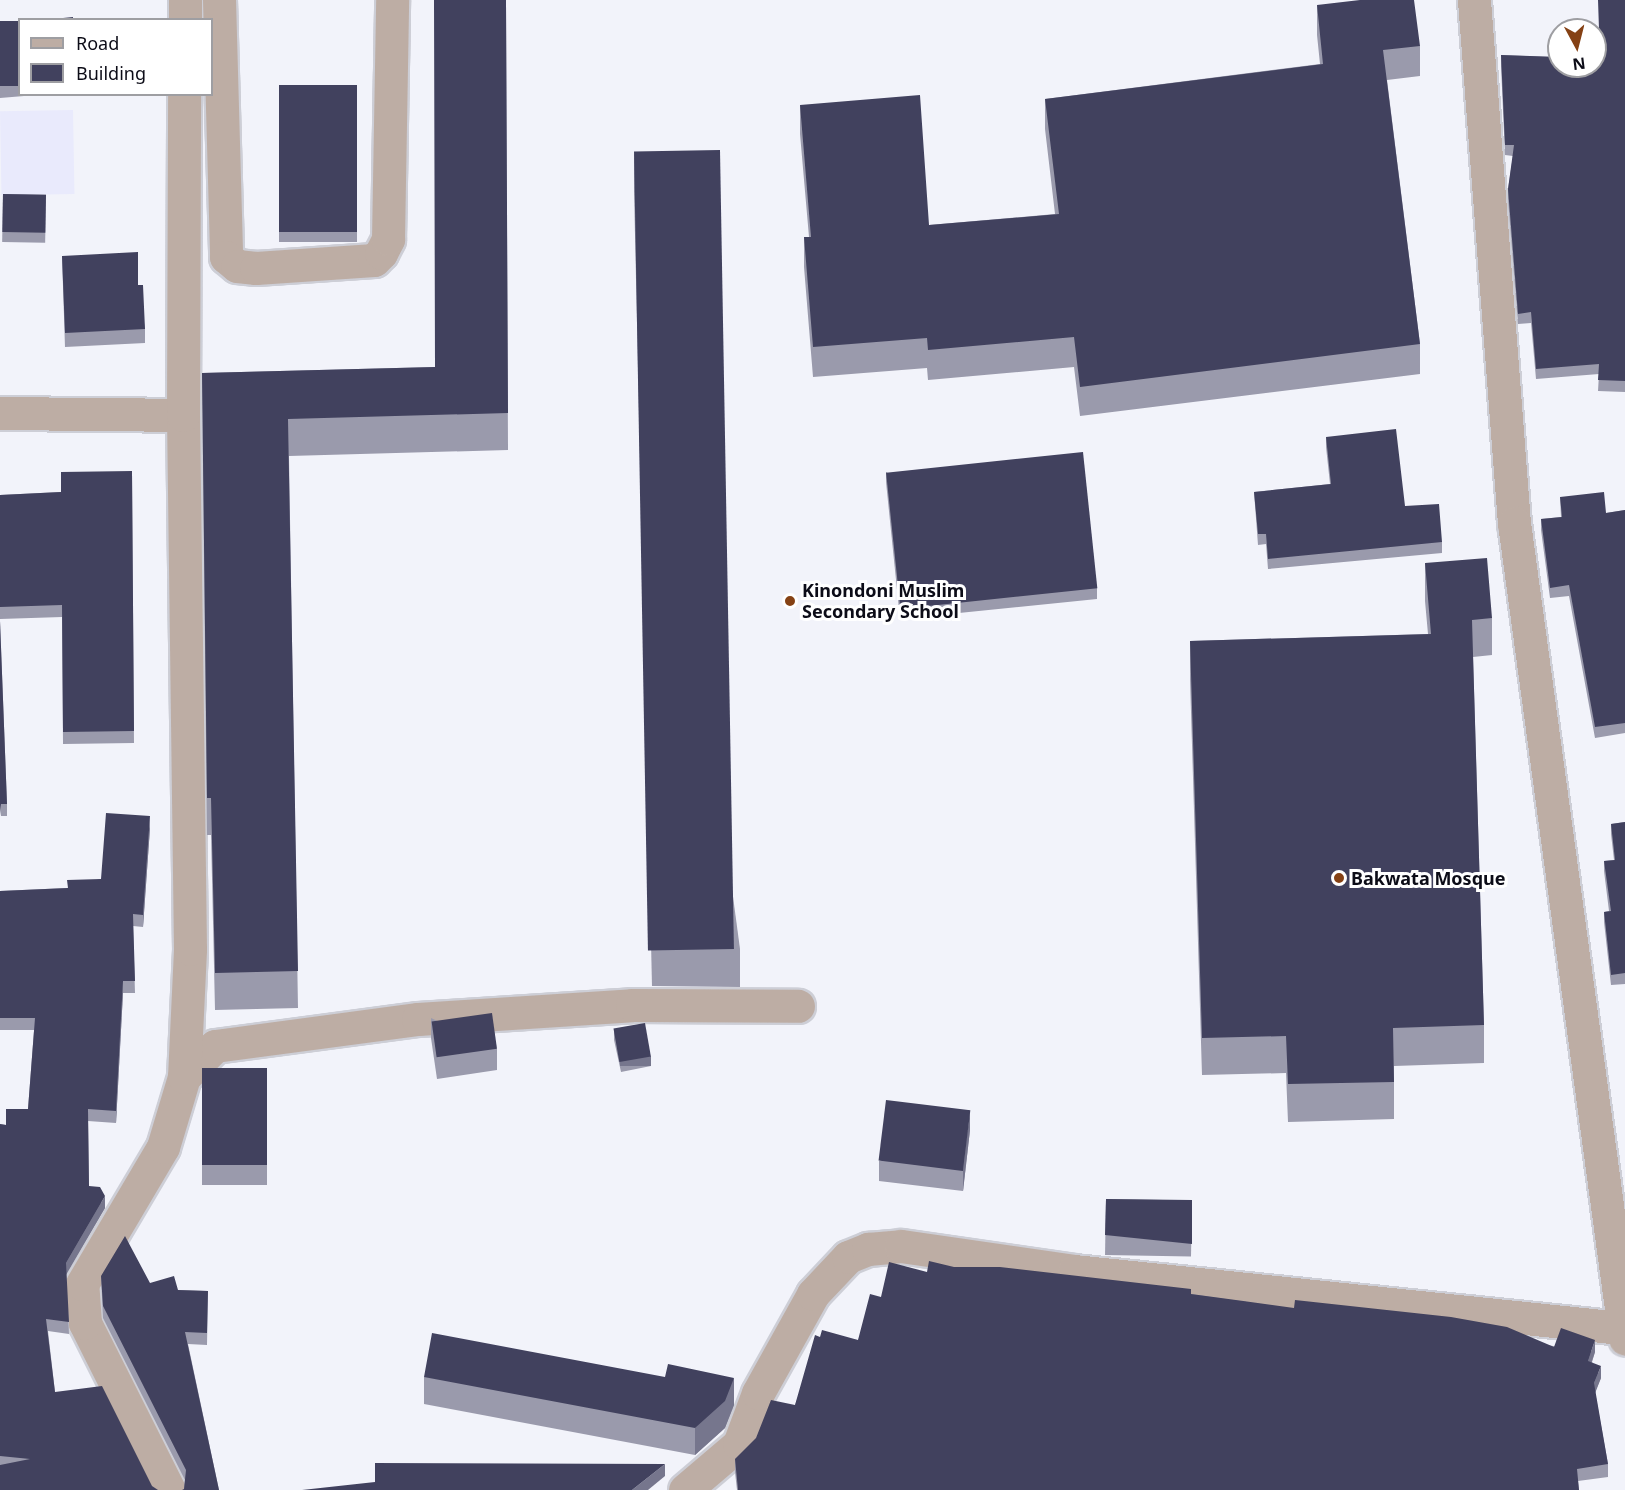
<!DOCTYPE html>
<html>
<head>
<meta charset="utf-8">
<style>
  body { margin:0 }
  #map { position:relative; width:1625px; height:1490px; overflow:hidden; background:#f2f3fa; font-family:"Noto Sans",sans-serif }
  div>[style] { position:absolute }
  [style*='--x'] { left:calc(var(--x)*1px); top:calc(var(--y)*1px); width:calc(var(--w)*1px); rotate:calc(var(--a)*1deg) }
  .built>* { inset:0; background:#e9eafc; transform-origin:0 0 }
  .roads { filter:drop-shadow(2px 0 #cdced6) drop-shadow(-2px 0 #cdced6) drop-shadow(0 2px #cdced6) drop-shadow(0 -2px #cdced6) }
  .minor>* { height:33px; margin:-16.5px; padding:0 16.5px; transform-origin:16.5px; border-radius:16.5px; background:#bdada4 }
  .wall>* { inset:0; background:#9a9aac; transform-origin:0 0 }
  .shaded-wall>* { inset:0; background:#76768d; transform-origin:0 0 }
  .building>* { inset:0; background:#41415e; transform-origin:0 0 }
  .dots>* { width:16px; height:16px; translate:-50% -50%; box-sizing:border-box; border:3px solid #fff; border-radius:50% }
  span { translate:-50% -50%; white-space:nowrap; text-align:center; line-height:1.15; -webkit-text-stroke:6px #fff; paint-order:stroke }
  .poi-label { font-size:18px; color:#0c0c17; font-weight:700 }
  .left { translate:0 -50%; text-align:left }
  .legend { position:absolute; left:18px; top:18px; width:195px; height:78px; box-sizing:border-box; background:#fff; border:2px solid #9e9ea2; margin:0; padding:8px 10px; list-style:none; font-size:18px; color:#0c0c17 }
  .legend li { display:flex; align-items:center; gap:12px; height:30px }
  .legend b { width:30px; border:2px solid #9e9ea2 }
  .north { position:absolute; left:1547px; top:18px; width:60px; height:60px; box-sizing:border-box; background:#fff; border:2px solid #9e9ea2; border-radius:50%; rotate:173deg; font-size:16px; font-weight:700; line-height:24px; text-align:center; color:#0c0c17 }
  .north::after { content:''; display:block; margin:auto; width:21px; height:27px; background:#854114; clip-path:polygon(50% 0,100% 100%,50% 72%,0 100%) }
</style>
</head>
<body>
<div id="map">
  <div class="built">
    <div style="left:73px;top:110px;width:84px;height:73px;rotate:89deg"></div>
  </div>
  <div class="roads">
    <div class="minor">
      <div style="--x:219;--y:0;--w:257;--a:88.4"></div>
      <div style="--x:226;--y:257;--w:14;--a:39"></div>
      <div style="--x:237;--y:266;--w:19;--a:6"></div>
      <div style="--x:256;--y:268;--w:118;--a:-3.9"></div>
      <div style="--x:374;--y:260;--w:10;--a:-45"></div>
      <div style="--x:381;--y:253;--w:16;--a:-63"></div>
      <div style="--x:388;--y:239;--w:239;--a:-89"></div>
      <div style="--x:1474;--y:0;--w:525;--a:85.63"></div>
      <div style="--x:1514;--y:523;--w:823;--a:82.24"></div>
      <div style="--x:185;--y:20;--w:20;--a:-90"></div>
      <div style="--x:0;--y:413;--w:183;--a:0.6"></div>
      <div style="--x:184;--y:1077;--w:44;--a:-45"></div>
      <div style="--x:215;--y:1046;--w:205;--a:-7.6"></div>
      <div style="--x:418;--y:1019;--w:214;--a:-3.7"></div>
      <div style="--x:632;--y:1005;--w:166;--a:0.3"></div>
      <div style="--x:169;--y:1490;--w:187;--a:-116.7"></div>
      <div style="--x:85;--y:1323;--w:39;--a:-94"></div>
      <div style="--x:82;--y:1284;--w:159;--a:-59.4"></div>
      <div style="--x:163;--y:1147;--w:73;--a:-73.3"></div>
      <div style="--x:184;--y:1077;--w:128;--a:-87.3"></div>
      <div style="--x:190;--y:949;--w:534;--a:-90.75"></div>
      <div style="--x:183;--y:415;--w:321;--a:-89.8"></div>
      <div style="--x:685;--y:1490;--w:71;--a:-40.4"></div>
      <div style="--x:739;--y:1444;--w:54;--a:-69.6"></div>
      <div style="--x:758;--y:1393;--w:113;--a:-60.9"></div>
      <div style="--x:813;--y:1294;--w:51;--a:-46.6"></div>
      <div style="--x:848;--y:1257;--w:22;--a:-22"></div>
      <div style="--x:868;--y:1249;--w:33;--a:-5"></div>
      <div style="--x:901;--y:1246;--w:175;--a:8.2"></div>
      <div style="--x:1074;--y:1271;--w:550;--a:5.95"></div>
    </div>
  </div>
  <div class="wall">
    <div style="clip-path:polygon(506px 0,508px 450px,289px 456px,298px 1008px,215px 1010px,211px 835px,207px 835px,202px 373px,435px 367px)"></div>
    <div style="clip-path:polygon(1625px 0,1625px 392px,1598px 391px,1599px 374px,1536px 379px,1531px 323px,1518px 324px,1508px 199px,1508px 189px,1513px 156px,1505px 155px,1501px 66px,1501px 55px,1599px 59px)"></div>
    <div style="clip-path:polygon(1317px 5px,1420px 46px,1420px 76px,1387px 80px,1420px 344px,1420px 374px,1080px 416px,1074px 367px,928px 380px,927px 368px,813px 377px,804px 267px,804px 237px,809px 237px,800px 134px,800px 105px,929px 225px,1055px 214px,1045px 129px,1045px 99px,1320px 64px,1317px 35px)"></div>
    <div style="clip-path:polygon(20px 21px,20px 94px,48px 94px,0 98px,0 23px)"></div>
    <div style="left:357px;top:85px;width:157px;height:78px;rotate:90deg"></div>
    <div style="clip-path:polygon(634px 153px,740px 949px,740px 987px,652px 986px,634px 191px)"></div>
    <div style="left:3px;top:194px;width:43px;height:48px;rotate:1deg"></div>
    <div style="clip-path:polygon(62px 256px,138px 285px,145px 329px,145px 343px,65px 347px)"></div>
    <div style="clip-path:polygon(1326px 437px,1405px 506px,1442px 542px,1442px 553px,1268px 569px,1266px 544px,1258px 545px,1254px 492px,1330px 484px,1326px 447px)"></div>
    <div style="clip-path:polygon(132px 471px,134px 743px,63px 744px,62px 617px,0 619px,0 495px,61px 492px)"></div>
    <div style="clip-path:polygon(886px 472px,1097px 588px,1097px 599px,900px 619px,886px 482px)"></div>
    <div style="clip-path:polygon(1560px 497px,1606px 513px,1625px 510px,1625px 733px,1595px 738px,1569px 596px,1550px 598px,1541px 530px,1541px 519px,1561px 517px)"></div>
    <div style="clip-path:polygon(1425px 563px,1492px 618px,1492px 655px,1473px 657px,1484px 1025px,1484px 1063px,1394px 1066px,1394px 1119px,1288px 1122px,1286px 1073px,1202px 1075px,1190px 679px,1190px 641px,1428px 634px,1425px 601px)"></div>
    <div style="clip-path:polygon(0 621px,7px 804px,7px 816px,1px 816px)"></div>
    <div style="clip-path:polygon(1625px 822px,1625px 984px,1611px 985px,1604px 922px,1604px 912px,1609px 911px,1604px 871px,1604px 861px,1614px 860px,1611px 834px,1611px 824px)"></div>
    <div style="clip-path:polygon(150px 828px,143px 927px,133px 926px,135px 993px,123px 993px,116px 1123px,88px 1121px,89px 1186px,105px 1208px,66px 1274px,69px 1334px,48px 1331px,55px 1392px,152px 1486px,0 1490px,0 1124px,6px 1125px,28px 1109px,34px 1030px,0 1030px,0 891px,67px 888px,101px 879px)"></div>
    <div style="clip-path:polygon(431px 1018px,497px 1049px,497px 1070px,437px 1079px,431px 1038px)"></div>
    <div style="clip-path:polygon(614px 1030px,651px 1066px,621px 1072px,614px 1040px)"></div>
    <div style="left:202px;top:1068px;width:65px;height:117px"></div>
    <div style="clip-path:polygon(970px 1130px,963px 1191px,879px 1181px,879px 1161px)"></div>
    <div style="left:1106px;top:1199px;width:86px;height:56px;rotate:1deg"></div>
    <div style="clip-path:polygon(954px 1267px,1191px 1294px,1595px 1352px,1592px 1362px,1601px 1378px,1595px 1392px,1608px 1464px,1608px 1477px,1578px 1481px,1579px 1490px,737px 1490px,735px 1472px,735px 1459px,795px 1405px,820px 1337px,858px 1340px,881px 1297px,927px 1272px)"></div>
    <div style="clip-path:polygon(101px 1276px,150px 1283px,178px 1290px,208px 1291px,207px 1345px,188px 1344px,219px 1490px,184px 1489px,185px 1480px,103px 1318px)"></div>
    <div style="clip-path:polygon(424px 1377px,665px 1377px,734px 1405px,725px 1428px,695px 1455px,424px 1404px)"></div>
  </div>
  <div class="shaded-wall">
    <div style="clip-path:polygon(150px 816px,150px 828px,143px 927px,143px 915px)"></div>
    <div style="clip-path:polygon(123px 981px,123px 993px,116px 1123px,116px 1111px)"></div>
    <div style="left:651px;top:1056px;width:10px;height:31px;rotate:90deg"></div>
    <div style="clip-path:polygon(970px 1110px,970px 1130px,963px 1191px,963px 1170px)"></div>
    <div style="clip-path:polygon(105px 1196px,105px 1208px,66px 1275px,66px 1263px)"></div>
    <div style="clip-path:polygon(1595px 1340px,1595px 1352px,1588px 1373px,1588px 1361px)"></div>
    <div style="clip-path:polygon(1601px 1366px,1601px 1378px,1594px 1396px,1594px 1383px)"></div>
    <div style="clip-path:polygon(734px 1378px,734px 1405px,725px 1428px,695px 1455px,695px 1428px)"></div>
    <div style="clip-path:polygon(665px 1464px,665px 1476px,648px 1490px,632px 1490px)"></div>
  </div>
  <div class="building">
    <div style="clip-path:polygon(434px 0,506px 0,508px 413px,288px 419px,298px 971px,215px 973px,211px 798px,207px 798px,202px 373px,435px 367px)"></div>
    <div style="clip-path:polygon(1360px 0,1414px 0,1420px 46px,1383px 50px,1420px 344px,1080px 387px,1074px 337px,928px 350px,927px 338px,813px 347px,804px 237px,811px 237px,800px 105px,920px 95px,929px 225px,1059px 214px,1045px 99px,1323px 64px,1317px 5px)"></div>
    <div style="clip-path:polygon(1598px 0,1625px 0,1625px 381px,1598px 380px,1599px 364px,1536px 369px,1531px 312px,1518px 314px,1508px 189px,1514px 145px,1505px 145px,1501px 55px,1559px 57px,1559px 66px,1595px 66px,1595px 58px,1600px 59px)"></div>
    <div style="clip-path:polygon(73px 17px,73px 20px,43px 20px)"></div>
    <div style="left:20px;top:21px;width:65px;height:20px;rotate:90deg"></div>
    <div style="left:357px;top:85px;width:147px;height:78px;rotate:90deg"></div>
    <div style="left:720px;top:150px;width:799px;height:86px;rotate:89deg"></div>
    <div style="left:3px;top:194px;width:43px;height:38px;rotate:1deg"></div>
    <div style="clip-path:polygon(138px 252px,138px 285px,143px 285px,145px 329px,65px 333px,62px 256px)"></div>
    <div style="clip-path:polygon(1396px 429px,1405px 506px,1439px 504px,1442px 542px,1268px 559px,1266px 534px,1258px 534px,1254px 492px,1331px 484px,1326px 437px)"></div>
    <div style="left:1083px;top:452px;width:137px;height:198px;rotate:84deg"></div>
    <div style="clip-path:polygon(132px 471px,134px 731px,63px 732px,62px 605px,0 607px,0 495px,61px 492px,61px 472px)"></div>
    <div style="clip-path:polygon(1604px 492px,1606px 513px,1625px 510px,1625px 723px,1595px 727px,1569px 585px,1550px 588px,1541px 519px,1562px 517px,1560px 497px)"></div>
    <div style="clip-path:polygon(1487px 558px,1492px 618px,1472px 620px,1484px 1025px,1393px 1028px,1394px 1082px,1288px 1084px,1286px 1036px,1202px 1038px,1190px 641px,1431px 634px,1425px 563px)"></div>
    <div style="clip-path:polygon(0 621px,7px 804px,1px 804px,0 816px)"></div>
    <div style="clip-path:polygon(106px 813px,150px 816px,143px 915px,133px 914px,135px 981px,123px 981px,116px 1111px,88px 1109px,89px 1186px,100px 1187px,105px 1196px,66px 1263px,69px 1322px,46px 1319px,55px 1392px,102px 1386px,152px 1486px,158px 1490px,0 1490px,0 1465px,30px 1459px,0 1456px,0 1124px,6px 1125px,6px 1109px,28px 1109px,35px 1018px,0 1018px,0 891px,68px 888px,67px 880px,101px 879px)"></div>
    <div style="clip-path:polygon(1625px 822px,1625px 973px,1611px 975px,1604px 912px,1611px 911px,1604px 861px,1615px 860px,1611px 824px)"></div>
    <div style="left:492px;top:1013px;width:36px;height:61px;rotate:82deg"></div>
    <div style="left:645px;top:1023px;width:34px;height:32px;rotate:80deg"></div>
    <div style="left:202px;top:1068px;width:65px;height:97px"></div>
    <div style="left:886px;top:1100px;width:85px;height:61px;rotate:7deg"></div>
    <div style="clip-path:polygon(1106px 1199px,1192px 1200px,1192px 1244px,1105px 1235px)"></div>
    <div style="clip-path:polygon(125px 1236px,150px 1283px,174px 1276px,178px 1290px,208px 1291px,207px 1333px,185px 1332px,219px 1490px,182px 1490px,184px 1489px,186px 1470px,103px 1306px,101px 1276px)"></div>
    <div style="clip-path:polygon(929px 1261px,954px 1267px,1000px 1267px,1191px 1289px,1191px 1294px,1294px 1308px,1295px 1300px,1451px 1317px,1507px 1327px,1554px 1347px,1561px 1328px,1595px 1340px,1588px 1361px,1601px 1366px,1594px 1383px,1608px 1464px,1577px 1469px,1579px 1490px,738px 1490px,735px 1459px,756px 1438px,771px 1400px,795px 1405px,815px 1335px,820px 1337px,822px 1330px,858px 1340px,870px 1294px,881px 1297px,889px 1262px,927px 1272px)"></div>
    <div style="clip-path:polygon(432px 1333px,665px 1377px,668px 1364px,734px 1378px,725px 1401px,695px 1428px,424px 1377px)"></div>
    <div style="clip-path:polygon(375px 1463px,665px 1464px,632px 1490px,302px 1490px,375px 1482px)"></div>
  </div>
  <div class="dots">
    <div style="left:790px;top:601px;background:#854114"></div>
    <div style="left:1339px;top:878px;background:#854114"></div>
  </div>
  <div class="poi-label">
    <span class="left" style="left:802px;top:601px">Kinondoni Muslim<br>Secondary School</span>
    <span class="left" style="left:1351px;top:878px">Bakwata Mosque</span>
  </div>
  <ul class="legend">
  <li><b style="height:8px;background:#bdada4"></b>Road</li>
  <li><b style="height:16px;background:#41415e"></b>Building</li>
  </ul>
  <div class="north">N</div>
</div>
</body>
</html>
